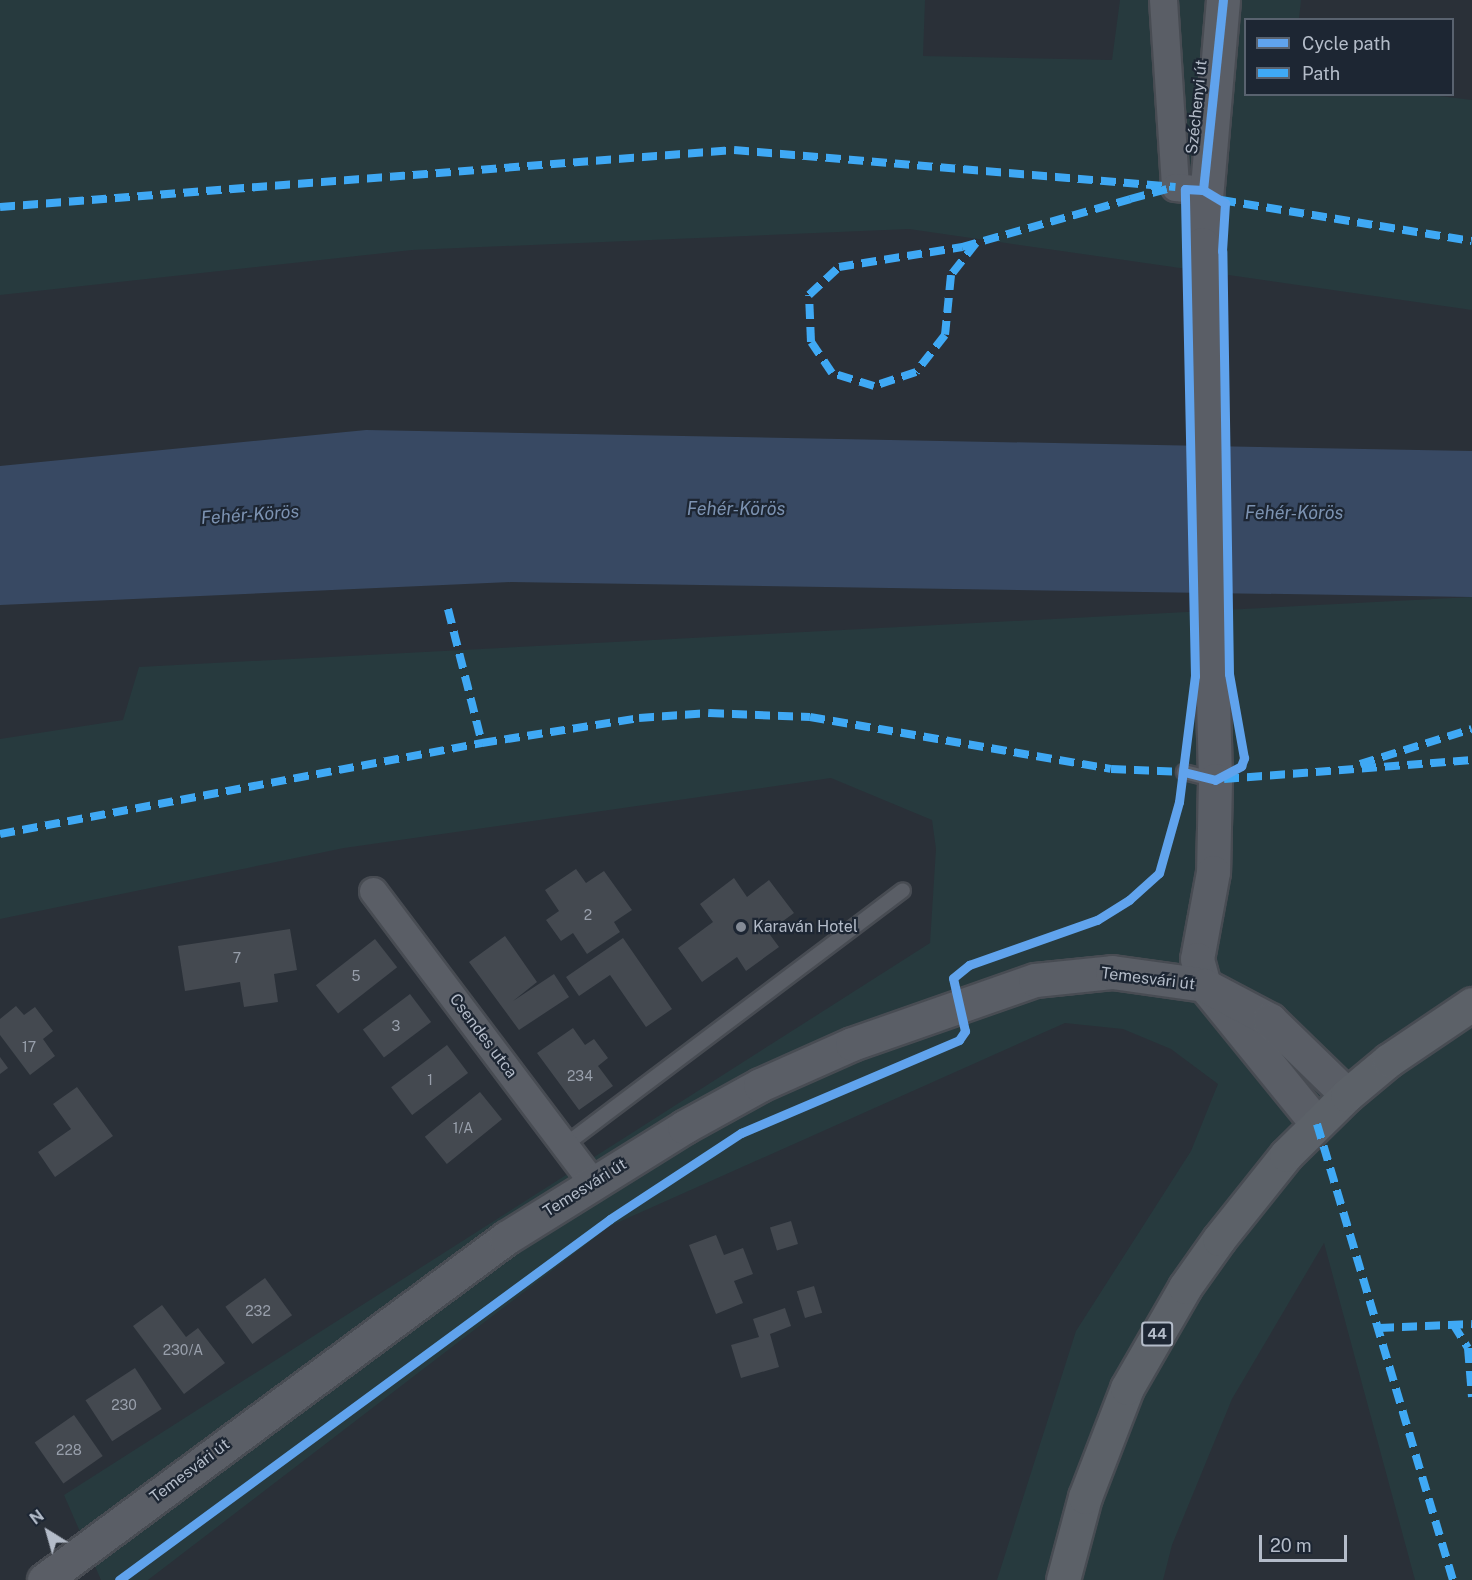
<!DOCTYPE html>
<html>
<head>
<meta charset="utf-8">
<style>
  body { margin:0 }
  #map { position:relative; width:1472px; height:1580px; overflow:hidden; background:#2a3038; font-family:"Public Sans",sans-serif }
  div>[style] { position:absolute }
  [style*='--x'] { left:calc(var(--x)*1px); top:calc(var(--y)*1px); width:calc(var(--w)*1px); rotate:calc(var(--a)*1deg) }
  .green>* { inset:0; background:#273a3e }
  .water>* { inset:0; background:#384963 }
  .building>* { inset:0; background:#444950; transform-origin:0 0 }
  .roads { filter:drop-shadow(2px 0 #484c53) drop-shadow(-2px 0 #484c53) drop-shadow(0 2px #484c53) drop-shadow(0 -2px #484c53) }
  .service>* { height:14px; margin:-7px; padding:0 7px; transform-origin:7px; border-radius:7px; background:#5a5e66 }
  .minor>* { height:27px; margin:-13.5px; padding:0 13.5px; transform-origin:13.5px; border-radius:13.5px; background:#5a5e66 }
  .tertiary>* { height:33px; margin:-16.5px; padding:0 16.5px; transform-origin:16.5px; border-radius:16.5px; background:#5a5e66 }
  .primary>* { height:33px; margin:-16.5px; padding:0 16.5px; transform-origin:16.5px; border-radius:16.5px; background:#5c6168 }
  .quiet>* { height:8px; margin-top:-4px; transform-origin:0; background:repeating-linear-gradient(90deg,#3fa9f5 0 15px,transparent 0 23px) }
  .cycleway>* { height:9px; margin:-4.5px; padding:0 4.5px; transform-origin:4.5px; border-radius:4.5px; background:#60a3ed }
  .dots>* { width:16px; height:16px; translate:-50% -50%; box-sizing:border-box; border:3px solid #1d2633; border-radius:50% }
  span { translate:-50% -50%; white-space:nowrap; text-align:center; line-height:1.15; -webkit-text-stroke:4.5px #1d2633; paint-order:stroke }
  .number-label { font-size:14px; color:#989fab }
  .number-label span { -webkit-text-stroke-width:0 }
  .shield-label span { padding:2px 4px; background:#1d2633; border:2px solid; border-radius:4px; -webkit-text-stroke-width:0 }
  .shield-label { font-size:15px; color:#b4bcc9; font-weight:700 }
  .street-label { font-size:16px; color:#b4bcc9 }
  .poi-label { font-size:16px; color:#b4bcc9 }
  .left { translate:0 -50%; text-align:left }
  .water-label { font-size:18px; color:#7c92b1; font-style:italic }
  .legend { position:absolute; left:1244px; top:18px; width:210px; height:78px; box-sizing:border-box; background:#1d2633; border:2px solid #59626f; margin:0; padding:8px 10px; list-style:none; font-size:18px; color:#b4bcc9 }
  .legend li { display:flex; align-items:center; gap:12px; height:30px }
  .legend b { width:30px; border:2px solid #59626f }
  .north { position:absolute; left:18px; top:1502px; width:60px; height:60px; -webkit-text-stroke:4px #1d2633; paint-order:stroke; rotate:323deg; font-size:16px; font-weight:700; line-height:24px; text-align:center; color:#b4bcc9 }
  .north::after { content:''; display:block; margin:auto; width:21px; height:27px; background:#b4bcc9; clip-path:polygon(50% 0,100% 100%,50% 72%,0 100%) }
  .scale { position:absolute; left:1259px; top:1535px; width:88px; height:27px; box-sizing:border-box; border:3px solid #b4bcc9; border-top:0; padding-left:8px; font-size:18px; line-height:21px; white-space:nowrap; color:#b4bcc9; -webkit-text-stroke:4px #1d2633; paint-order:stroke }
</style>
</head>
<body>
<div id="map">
  <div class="green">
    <div style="clip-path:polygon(0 0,925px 0,923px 56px,1112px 60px,1120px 0,1301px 0,1299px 19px,1246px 20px,1246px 94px,1423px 94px,1472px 100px,1472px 310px,909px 229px,412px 250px,0 295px)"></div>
    <div style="clip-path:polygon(1472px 597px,1472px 1580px,1415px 1580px,1324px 1243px,1232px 1399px,1172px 1545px,1163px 1580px,997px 1580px,1076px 1331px,1191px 1151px,1218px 1084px,1171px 1049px,1123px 1029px,1065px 1023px,610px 1226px,148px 1580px,101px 1580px,64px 1495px,930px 943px,936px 849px,932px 820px,831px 778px,344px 848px,0 919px,0 739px,123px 720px,139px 667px)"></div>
  </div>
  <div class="water">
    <div style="clip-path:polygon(366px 430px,1472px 451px,1472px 597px,511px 582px,0 605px,0 466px)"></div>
  </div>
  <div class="building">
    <div style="clip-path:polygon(576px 869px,586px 883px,604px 871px,632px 910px,614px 922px,620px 932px,587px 954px,573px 933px,561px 941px,546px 920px,559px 911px,545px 890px)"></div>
    <div style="clip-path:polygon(734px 878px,747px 897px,769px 880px,794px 913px,768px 932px,779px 947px,746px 971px,737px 957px,702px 982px,678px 948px,713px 922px,700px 904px)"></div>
    <div style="clip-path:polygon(290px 929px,297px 970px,274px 974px,278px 1002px,244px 1007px,240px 982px,185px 991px,178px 946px)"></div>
    <div style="clip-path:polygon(505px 936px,537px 982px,513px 1001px,554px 974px,569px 997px,519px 1030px,469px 962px)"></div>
    <div style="clip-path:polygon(623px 938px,672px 1009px,646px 1027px,610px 975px,579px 996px,566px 977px)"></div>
    <div style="left:375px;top:939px;width:36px;height:75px;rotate:52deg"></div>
    <div style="left:410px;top:994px;width:35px;height:59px;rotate:53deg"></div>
    <div style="clip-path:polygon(16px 1006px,24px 1015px,35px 1007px,53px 1031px,43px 1039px,55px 1056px,30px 1075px,0 1035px,0 1019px)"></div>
    <div style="clip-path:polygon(573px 1028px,585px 1045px,594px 1039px,608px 1058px,598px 1066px,613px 1086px,579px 1110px,537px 1053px)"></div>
    <div style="left:447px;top:1045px;width:35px;height:70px;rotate:53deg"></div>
    <div style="clip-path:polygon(0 1057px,8px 1068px,0 1074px)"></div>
    <div style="clip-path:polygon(77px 1087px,113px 1136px,55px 1177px,38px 1152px,71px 1129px,53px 1104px)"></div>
    <div style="left:480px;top:1092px;width:35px;height:71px;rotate:51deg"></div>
    <div style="left:791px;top:1221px;width:24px;height:22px;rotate:73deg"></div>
    <div style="clip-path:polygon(716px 1235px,724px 1255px,743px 1248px,753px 1274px,734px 1281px,743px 1303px,716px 1314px,689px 1245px)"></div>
    <div style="left:265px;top:1278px;width:46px;height:49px;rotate:54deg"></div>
    <div style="left:814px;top:1286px;width:28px;height:18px;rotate:73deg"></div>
    <div style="clip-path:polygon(162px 1305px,186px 1337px,198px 1328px,225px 1363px,184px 1394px,133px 1326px)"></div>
    <div style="clip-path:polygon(785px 1308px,791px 1326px,770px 1334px,779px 1367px,741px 1378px,731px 1345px,759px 1337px,753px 1319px)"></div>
    <div style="left:135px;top:1368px;width:49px;height:59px;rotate:57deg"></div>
    <div style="left:74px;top:1415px;width:50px;height:48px;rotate:55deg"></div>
  </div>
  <div class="roads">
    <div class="service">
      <div style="--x:1184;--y:772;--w:32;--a:14"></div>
      <div style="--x:565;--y:1145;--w:423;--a:-37"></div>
    </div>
    <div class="minor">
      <div style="--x:1163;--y:0;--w:187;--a:86.3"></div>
      <div style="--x:1175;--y:187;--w:28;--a:6"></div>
      <div style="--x:373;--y:891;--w:364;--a:53"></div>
    </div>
    <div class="tertiary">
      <div style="--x:1223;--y:0;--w:245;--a:94.9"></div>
      <div style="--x:1202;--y:244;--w:536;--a:88.61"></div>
      <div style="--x:1215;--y:780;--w:92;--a:91.2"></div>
      <div style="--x:1213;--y:872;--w:88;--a:100.4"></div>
      <div style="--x:1197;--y:959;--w:27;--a:75"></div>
      <div style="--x:1204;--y:985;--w:179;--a:50.9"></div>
      <div style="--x:44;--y:1580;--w:575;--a:-36.51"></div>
      <div style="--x:506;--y:1238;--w:210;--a:-31.9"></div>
      <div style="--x:684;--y:1127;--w:87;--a:-28.9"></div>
      <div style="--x:760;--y:1085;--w:101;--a:-24"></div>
      <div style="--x:852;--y:1044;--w:194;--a:-19.3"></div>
      <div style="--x:1035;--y:980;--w:77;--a:-5.9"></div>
      <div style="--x:1112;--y:972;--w:93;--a:8"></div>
      <div style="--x:1204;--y:985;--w:75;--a:27.9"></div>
      <div style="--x:1270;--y:1020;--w:107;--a:44.2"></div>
    </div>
    <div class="primary">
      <div style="--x:1063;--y:1580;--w:86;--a:-75.2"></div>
      <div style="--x:1085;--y:1497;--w:117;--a:-68.9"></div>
      <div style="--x:1127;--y:1388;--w:116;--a:-60.1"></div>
      <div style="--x:1185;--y:1287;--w:59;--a:-54.7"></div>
      <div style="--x:1219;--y:1239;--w:107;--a:-51.4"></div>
      <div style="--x:1286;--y:1155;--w:86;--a:-44.5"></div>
      <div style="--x:1347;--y:1095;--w:55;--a:-39.8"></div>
      <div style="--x:1389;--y:1060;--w:100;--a:-34"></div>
    </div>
  </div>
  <div class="quiet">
    <div style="--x:1221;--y:200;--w:254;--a:9.3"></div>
    <div style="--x:0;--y:207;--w:736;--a:-4.44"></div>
    <div style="--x:734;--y:150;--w:443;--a:4.8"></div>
    <div style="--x:976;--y:243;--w:41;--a:128"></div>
    <div style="--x:951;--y:275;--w:60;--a:95.7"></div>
    <div style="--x:945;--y:335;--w:47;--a:128.1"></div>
    <div style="--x:916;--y:372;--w:44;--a:161.6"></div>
    <div style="--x:874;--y:386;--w:44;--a:-162.8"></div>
    <div style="--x:832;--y:373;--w:37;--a:-124"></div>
    <div style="--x:811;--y:342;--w:47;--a:-92.4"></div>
    <div style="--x:809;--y:295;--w:41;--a:-43"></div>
    <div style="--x:839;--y:267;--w:125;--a:-9.2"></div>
    <div style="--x:962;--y:247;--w:175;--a:-15.9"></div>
    <div style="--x:1130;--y:199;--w:38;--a:-15"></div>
    <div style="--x:448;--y:609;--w:138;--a:75.8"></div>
    <div style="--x:1360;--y:764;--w:117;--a:-17.4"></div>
    <div style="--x:1224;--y:779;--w:249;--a:-4.4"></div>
    <div style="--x:0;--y:834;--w:491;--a:-10.7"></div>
    <div style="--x:482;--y:743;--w:159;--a:-9"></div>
    <div style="--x:639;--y:718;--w:70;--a:-4.1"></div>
    <div style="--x:709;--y:713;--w:101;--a:2.3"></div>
    <div style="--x:810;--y:717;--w:305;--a:9.8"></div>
    <div style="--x:1111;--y:769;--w:73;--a:2.4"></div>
    <div style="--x:1317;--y:1124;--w:476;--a:73.4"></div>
    <div style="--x:1453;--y:1324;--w:28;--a:58"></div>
    <div style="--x:1468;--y:1348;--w:49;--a:85.3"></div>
    <div style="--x:1379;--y:1328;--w:93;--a:-2.5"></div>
  </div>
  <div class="cycleway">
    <div style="--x:1203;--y:190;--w:191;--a:-84"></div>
    <div style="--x:1184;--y:772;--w:32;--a:14"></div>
    <div style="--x:1215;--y:780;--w:30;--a:-28"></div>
    <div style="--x:1241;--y:766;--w:9;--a:-69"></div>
    <div style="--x:1244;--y:758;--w:85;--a:-100.1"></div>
    <div style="--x:1229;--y:674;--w:423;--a:-90.9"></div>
    <div style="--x:1222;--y:251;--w:48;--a:-86.4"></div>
    <div style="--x:1225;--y:203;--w:26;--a:-149"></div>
    <div style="--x:119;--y:1580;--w:609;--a:-36.32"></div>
    <div style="--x:610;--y:1219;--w:157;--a:-33.3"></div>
    <div style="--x:741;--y:1133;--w:237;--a:-23.1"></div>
    <div style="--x:959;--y:1040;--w:11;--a:-56"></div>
    <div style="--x:965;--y:1031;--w:54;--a:-102.8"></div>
    <div style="--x:953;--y:978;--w:21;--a:-39"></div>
    <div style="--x:969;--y:965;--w:136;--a:-19.4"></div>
    <div style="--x:1097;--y:920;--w:38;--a:-32"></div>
    <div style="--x:1129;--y:900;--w:40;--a:-42"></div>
    <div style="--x:1159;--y:873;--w:74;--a:-74.3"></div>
    <div style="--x:1179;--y:802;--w:127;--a:-82.8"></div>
    <div style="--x:1195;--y:676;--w:487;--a:-91.2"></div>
    <div style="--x:1185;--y:189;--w:18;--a:3"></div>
  </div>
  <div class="dots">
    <div style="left:741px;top:927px;background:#848b96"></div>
  </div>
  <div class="number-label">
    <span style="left:588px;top:915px">2</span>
    <span style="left:237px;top:958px">7</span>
    <span style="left:356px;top:976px">5</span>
    <span style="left:396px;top:1026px">3</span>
    <span style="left:29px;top:1047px">17</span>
    <span style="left:580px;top:1076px">234</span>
    <span style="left:430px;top:1080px">1</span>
    <span style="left:463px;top:1128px">1/A</span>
    <span style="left:258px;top:1311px">232</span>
    <span style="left:183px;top:1350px">230/A</span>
    <span style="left:124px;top:1405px">230</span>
    <span style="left:69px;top:1450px">228</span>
  </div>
  <div class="shield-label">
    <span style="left:1157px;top:1334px">44</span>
  </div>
  <div class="street-label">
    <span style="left:1197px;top:107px;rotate:-84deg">Széchenyi út</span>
    <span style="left:1148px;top:979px;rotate:7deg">Temesvári út</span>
    <span style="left:483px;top:1036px;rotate:53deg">Csendes utca</span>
    <span style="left:585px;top:1188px;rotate:-32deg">Temesvári út</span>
    <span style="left:190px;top:1471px;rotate:-37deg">Temesvári út</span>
  </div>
  <div class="poi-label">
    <span class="left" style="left:753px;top:927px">Karaván Hotel</span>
  </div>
  <div class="water-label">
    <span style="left:736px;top:509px">Fehér-Körös</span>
    <span style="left:1294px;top:513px">Fehér-Körös</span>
    <span style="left:250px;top:515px;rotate:-4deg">Fehér-Körös</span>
  </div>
  <ul class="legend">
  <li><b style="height:8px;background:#60a3ed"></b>Cycle path</li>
  <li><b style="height:8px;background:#3fa9f5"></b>Path</li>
  </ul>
  <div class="north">N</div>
  <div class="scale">20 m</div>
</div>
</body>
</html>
